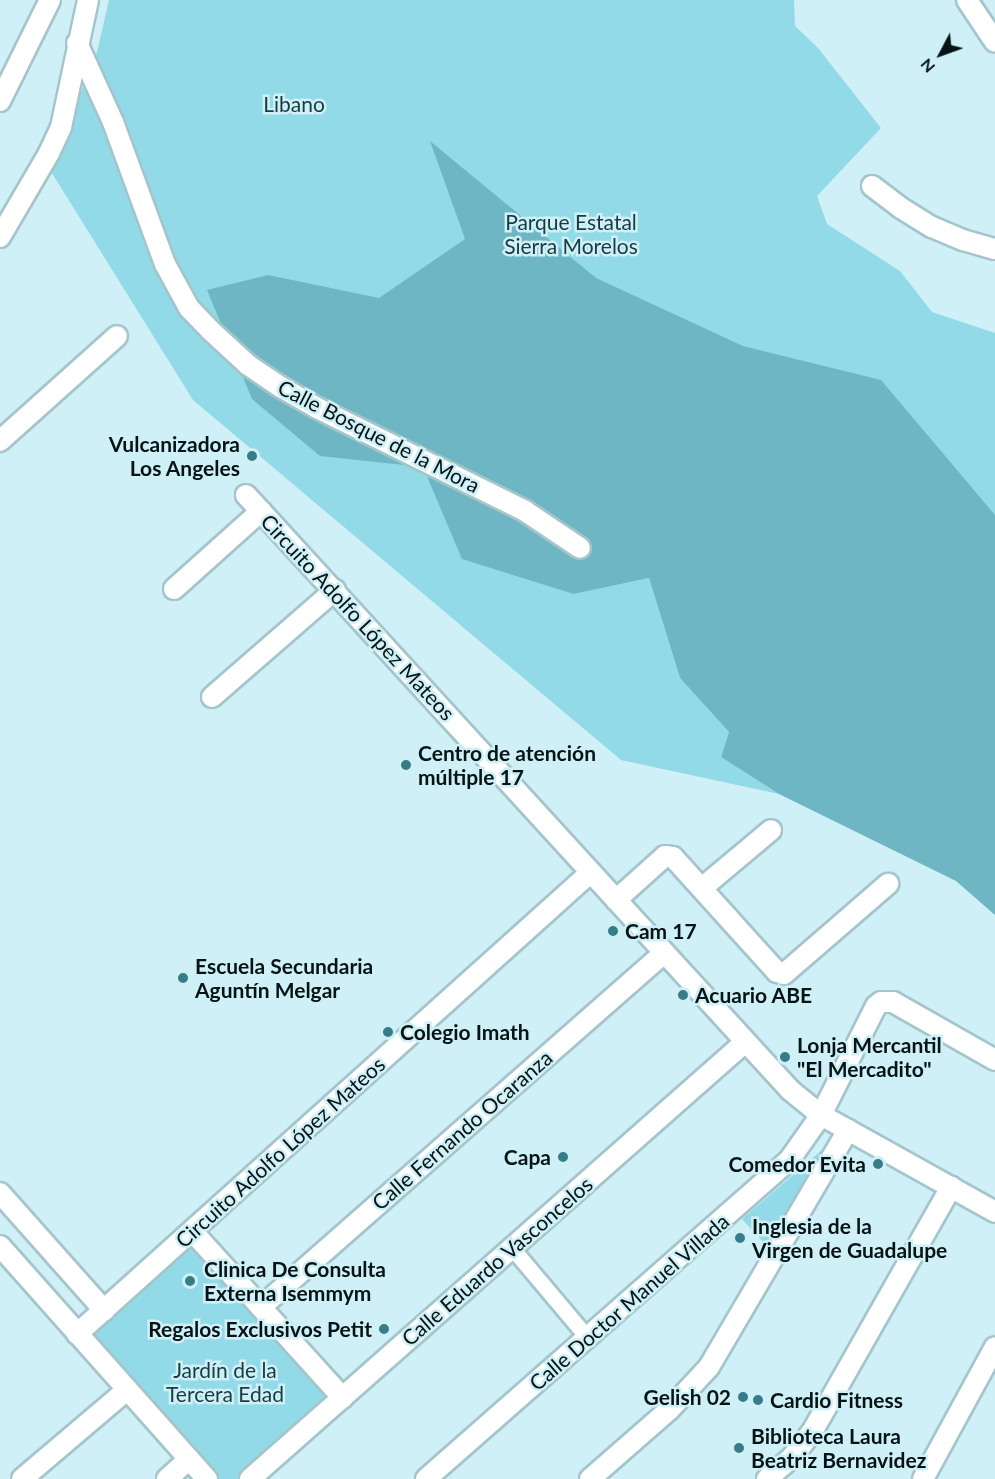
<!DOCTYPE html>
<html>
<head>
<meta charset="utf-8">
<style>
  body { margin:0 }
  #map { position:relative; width:995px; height:1479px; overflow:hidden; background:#cef0f6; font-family:Lato,sans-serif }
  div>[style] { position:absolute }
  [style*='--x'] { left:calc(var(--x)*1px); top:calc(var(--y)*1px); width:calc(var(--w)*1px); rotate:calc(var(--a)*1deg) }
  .green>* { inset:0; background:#92dae7 }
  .forest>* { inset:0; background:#6eb6c3 }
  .roads { filter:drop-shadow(2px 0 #a4c5cb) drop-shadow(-2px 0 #a4c5cb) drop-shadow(0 2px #a4c5cb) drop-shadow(0 -2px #a4c5cb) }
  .pedestrian>* { height:15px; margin:-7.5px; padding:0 7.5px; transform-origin:7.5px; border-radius:7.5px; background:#fff }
  .minor>* { height:20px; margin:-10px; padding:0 10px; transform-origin:10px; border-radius:10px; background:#fff }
  .dots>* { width:16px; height:16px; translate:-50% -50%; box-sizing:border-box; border:3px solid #cef0f6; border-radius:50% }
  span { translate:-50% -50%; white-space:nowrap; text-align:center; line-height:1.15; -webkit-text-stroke:5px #cef0f6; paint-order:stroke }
  .park-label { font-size:21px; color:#173b41 }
  .street-label { font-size:21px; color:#071315 }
  .poi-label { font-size:21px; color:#071315; font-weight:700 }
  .right { translate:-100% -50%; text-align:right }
  .left { translate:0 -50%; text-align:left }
  .north { position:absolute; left:911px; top:24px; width:60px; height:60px; -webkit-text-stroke:4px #cef0f6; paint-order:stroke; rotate:229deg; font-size:16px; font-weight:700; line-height:24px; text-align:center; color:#071315 }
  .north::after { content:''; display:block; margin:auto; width:21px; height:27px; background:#071315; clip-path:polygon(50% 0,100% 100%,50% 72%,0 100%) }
</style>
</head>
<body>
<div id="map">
  <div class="green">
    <div style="clip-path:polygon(109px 0,794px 0,795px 26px,818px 48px,881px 128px,817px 196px,827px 224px,900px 271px,932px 312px,995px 333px,995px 890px,726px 597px,423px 467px,574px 594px,649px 578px,680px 678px,729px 732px,721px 757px,779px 794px,621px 760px,193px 400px,50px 170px,97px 52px)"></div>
    <div style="clip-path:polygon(823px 1149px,767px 1246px,742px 1219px)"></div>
    <div style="clip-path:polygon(190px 1245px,331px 1397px,238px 1479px,219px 1479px,93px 1334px)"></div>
  </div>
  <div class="forest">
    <div style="clip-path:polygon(430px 141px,596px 278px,743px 346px,881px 380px,995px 515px,995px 915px,956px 881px,779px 794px,721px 757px,729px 732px,680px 678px,649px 578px,574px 594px,462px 559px,423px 467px,320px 456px,252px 399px,207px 290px,268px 275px,379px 298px,465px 239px)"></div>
  </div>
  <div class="roads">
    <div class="pedestrian">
      <div style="--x:512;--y:1248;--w:116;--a:49.9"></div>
    </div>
    <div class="minor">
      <div style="--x:967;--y:0;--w:50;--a:56.3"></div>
      <div style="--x:77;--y:43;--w:87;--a:65.5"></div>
      <div style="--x:113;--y:122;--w:151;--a:69.9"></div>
      <div style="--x:165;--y:264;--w:50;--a:61.4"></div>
      <div style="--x:189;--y:308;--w:30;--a:46"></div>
      <div style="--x:210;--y:330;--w:52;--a:42.6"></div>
      <div style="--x:248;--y:365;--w:40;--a:34"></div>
      <div style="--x:281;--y:387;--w:42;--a:30.3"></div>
      <div style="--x:317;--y:408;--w:232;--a:26.3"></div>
      <div style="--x:525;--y:511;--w:66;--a:33.9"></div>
      <div style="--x:0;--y:101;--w:113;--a:-63.7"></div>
      <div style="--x:872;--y:186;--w:36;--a:37"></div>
      <div style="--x:901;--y:208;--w:36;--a:32"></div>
      <div style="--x:932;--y:227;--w:34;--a:23"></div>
      <div style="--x:963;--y:240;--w:33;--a:16"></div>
      <div style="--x:0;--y:237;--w:97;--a:-59.7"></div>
      <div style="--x:49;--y:153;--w:29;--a:-65"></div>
      <div style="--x:61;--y:127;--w:130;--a:-78"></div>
      <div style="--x:0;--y:441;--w:157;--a:-41.9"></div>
      <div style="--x:246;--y:495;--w:806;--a:47.56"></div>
      <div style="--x:790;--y:1090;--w:40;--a:39"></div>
      <div style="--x:821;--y:1115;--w:199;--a:29.1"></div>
      <div style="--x:174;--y:589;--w:117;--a:-41.9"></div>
      <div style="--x:212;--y:697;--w:163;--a:-41"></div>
      <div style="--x:702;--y:888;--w:90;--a:-40"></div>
      <div style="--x:616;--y:900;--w:66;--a:-41.9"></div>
      <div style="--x:665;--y:856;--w:8;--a:7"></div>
      <div style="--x:673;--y:857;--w:155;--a:47.9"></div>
      <div style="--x:777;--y:972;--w:7;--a:16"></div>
      <div style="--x:784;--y:974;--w:138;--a:-40.9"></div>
      <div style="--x:0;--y:1193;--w:157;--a:48.4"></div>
      <div style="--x:192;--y:1231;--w:225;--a:47.9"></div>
      <div style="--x:0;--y:1246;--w:312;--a:48.4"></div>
      <div style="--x:261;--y:1307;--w:536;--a:-41.3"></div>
      <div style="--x:77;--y:1334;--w:691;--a:-41.95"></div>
      <div style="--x:22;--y:1479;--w:138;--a:-40.3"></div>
      <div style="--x:167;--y:1479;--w:30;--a:-42"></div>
      <div style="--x:250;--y:1479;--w:659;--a:-41.43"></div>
      <div style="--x:426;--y:1479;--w:485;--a:-41.3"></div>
      <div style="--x:790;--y:1159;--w:54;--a:-54.8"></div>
      <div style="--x:821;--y:1115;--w:122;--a:-63.2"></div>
      <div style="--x:876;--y:1006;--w:6;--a:-39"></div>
      <div style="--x:881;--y:1002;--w:12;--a:0"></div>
      <div style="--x:893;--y:1002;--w:117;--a:29.6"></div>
      <div style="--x:590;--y:1479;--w:106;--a:-41.2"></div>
      <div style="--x:670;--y:1409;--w:57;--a:-47.1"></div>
      <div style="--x:709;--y:1367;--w:275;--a:-59.6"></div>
      <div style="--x:767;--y:1479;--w:35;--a:-41"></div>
      <div style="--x:793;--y:1456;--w:31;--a:-52"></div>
      <div style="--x:812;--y:1432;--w:282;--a:-60.4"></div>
      <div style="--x:923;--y:1479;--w:150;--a:-61.4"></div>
    </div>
  </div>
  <div class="dots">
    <div style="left:252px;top:456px;background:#367d88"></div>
    <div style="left:406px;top:765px;background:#367d88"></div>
    <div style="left:613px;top:931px;background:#367d88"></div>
    <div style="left:183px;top:978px;background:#367d88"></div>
    <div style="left:683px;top:995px;background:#367d88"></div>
    <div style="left:388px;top:1032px;background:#367d88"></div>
    <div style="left:785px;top:1057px;background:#367d88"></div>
    <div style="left:563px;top:1157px;background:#367d88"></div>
    <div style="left:878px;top:1164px;background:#367d88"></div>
    <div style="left:740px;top:1238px;background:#367d88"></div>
    <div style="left:190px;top:1281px;background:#367d88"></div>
    <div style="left:384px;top:1329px;background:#367d88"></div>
    <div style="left:743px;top:1397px;background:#367d88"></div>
    <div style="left:758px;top:1400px;background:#367d88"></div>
    <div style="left:739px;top:1448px;background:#367d88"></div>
  </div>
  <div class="park-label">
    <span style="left:294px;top:104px">Libano</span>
    <span style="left:571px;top:234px">Parque Estatal<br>Sierra Morelos</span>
    <span style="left:225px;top:1382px">Jardín de la<br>Tercera Edad</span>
  </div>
  <div class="street-label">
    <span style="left:379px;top:436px;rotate:27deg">Calle Bosque de la Mora</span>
    <span style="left:358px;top:617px;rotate:47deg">Circuito Adolfo López Mateos</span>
    <span style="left:462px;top:1130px;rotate:-41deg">Calle Fernando Ocaranza</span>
    <span style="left:280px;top:1152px;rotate:-42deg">Circuito Adolfo López Mateos</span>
    <span style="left:497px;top:1261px;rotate:-41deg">Calle Eduardo Vasconcelos</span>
    <span style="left:629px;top:1302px;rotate:-41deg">Calle Doctor Manuel Villada</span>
  </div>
  <div class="poi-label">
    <span class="right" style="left:240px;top:456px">Vulcanizadora<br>Los Angeles</span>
    <span class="left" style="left:418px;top:765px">Centro de atención<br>múltiple 17</span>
    <span class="left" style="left:625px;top:931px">Cam 17</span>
    <span class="left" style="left:195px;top:978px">Escuela Secundaria<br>Aguntín Melgar</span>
    <span class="left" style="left:695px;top:995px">Acuario ABE</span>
    <span class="left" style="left:400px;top:1032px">Colegio Imath</span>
    <span class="left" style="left:797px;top:1057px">Lonja Mercantil<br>"El Mercadito"</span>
    <span class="right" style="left:551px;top:1157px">Capa</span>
    <span class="right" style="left:866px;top:1164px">Comedor Evita</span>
    <span class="left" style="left:752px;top:1238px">Inglesia de la<br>Virgen de Guadalupe</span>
    <span class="left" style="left:204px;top:1281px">Clinica De Consulta<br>Externa Isemmym</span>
    <span class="right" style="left:372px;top:1329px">Regalos Exclusivos Petit</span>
    <span class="right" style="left:731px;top:1397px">Gelish 02</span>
    <span class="left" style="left:770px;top:1400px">Cardio Fitness</span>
    <span class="left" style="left:751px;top:1448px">Biblioteca Laura<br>Beatriz Bernavidez</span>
  </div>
  <div class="north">N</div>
</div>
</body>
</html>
